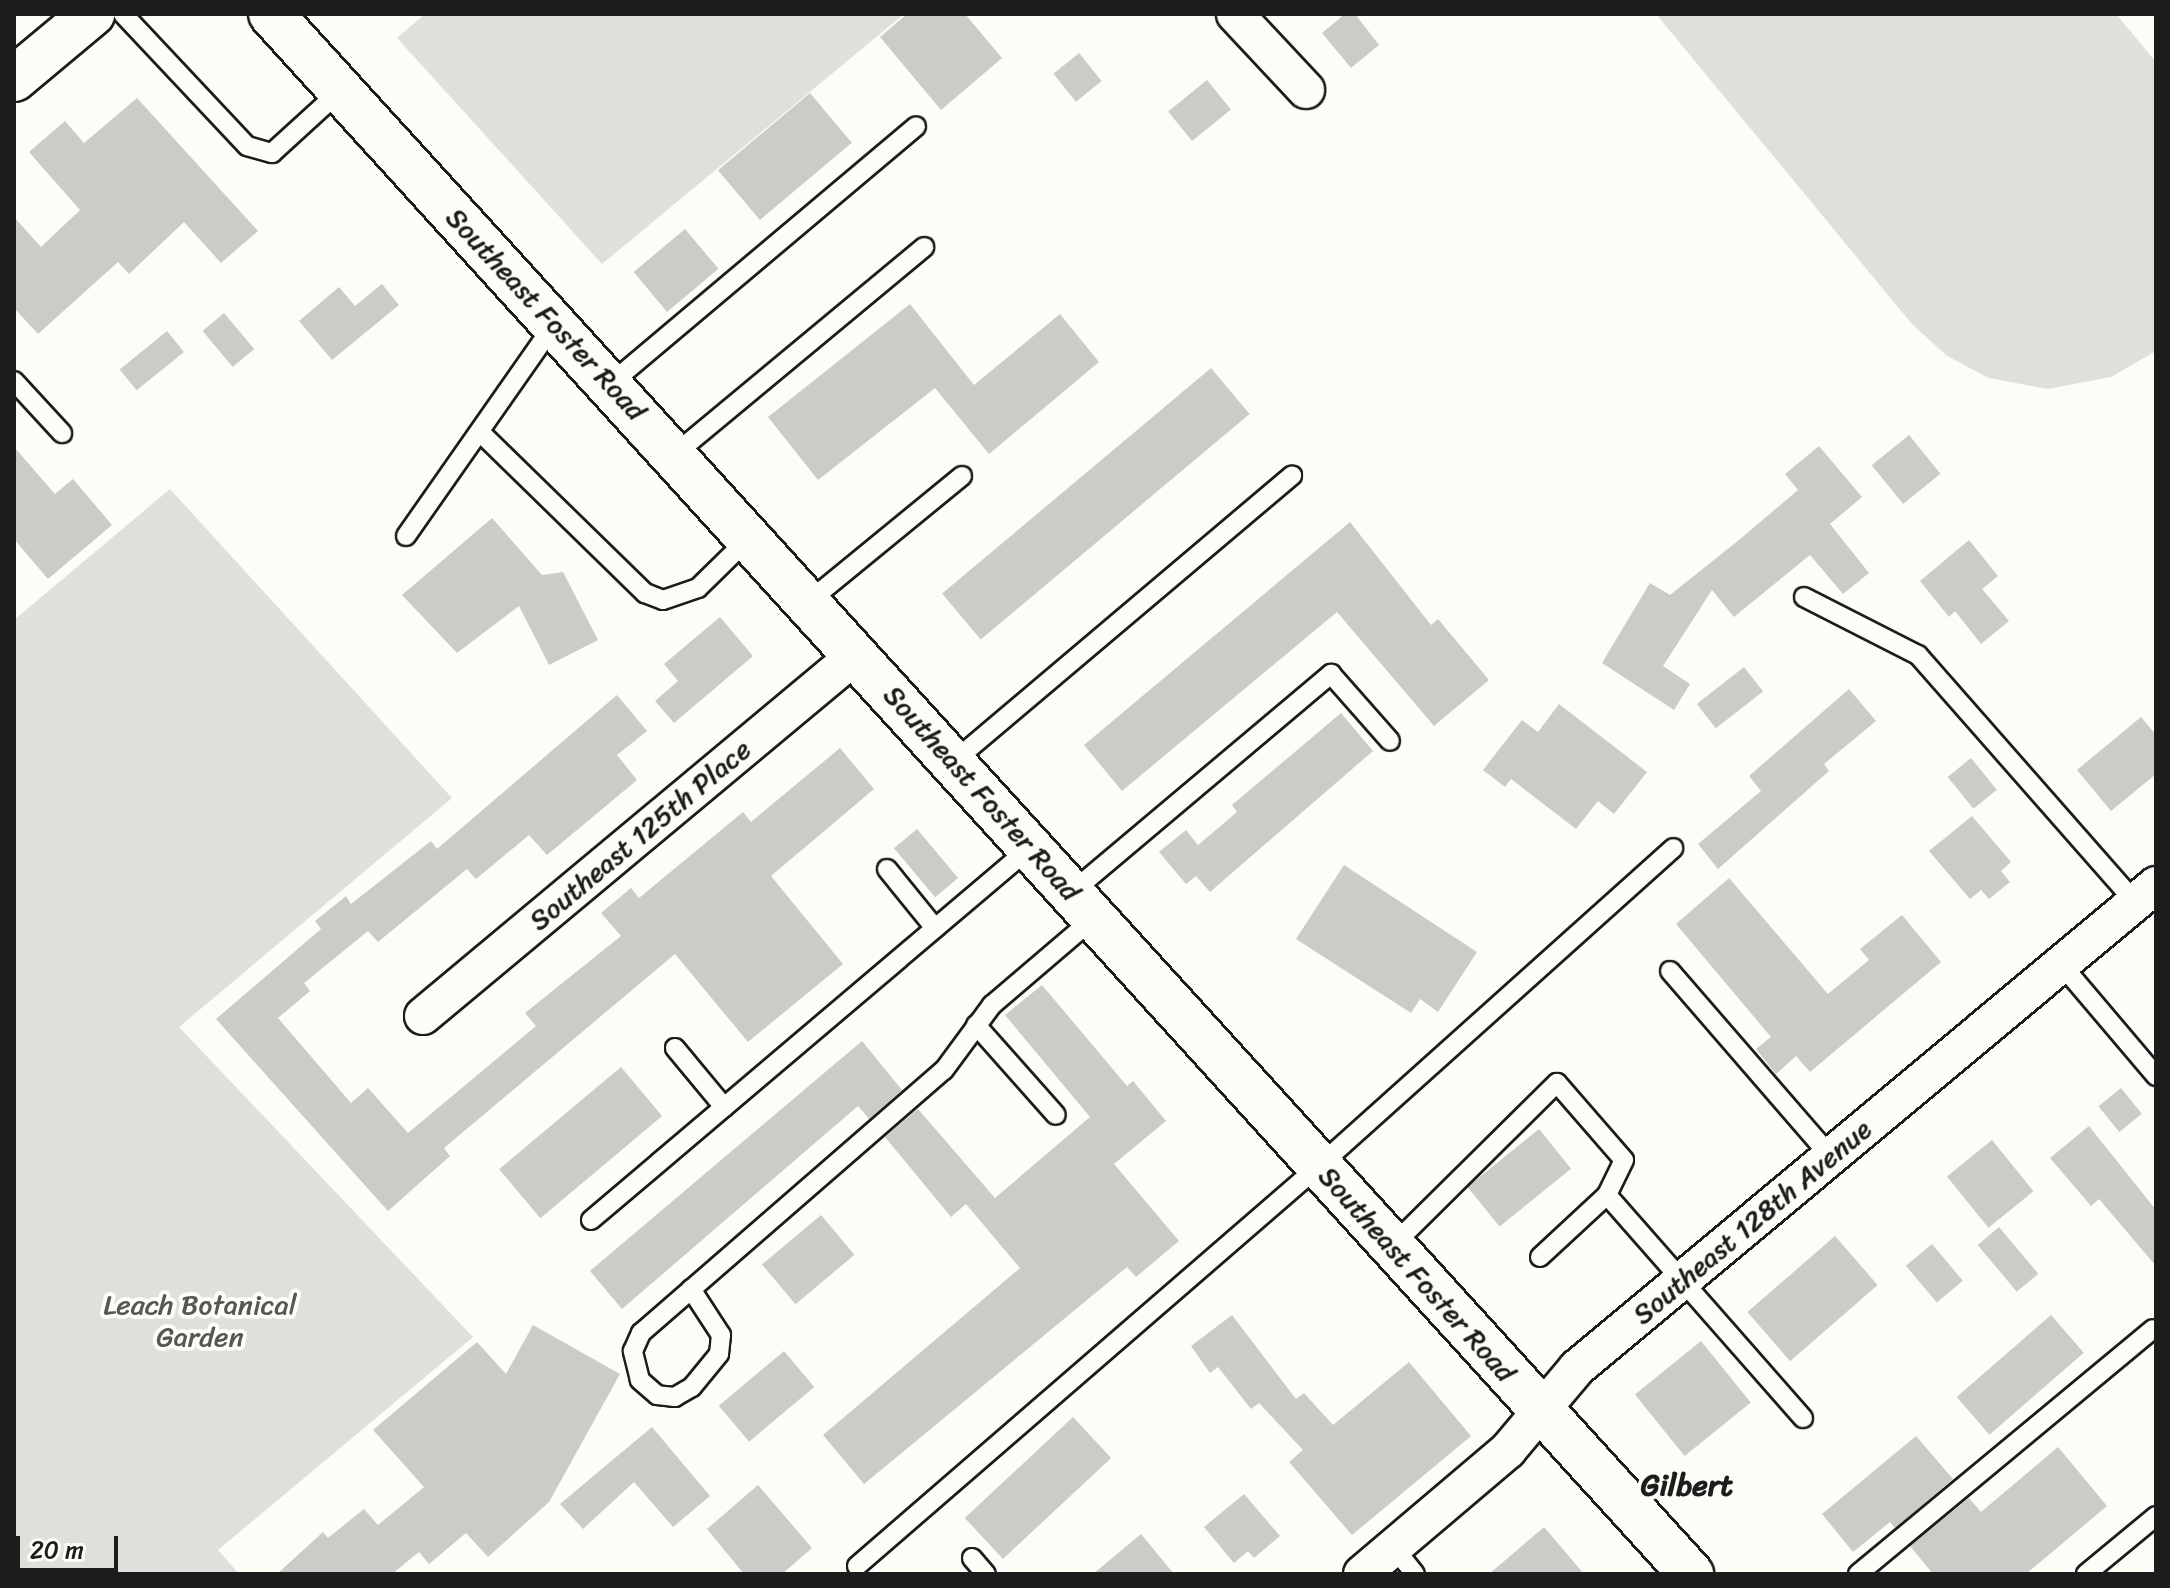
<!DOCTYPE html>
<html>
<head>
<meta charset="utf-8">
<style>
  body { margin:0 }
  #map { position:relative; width:2170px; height:1588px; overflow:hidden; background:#fdfcf7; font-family:Sriracha,sans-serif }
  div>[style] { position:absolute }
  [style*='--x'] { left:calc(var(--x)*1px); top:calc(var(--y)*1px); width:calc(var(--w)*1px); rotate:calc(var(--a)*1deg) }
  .green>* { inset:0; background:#e0dfdb }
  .building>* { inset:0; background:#cccbc8; transform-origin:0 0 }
  .roads { filter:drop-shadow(2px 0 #1c1c1c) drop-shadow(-2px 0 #1c1c1c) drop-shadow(0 2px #1c1c1c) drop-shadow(0 -2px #1c1c1c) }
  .lane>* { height:18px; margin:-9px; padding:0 9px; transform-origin:9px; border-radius:9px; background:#fdfcf7 }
  .street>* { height:36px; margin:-18px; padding:0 18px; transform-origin:18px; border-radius:18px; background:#fdfcf7 }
  .secondary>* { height:44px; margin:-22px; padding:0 22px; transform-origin:22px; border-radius:22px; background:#fdfcf7 }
  .primary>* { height:44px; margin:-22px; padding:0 22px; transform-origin:22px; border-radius:22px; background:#fdfcf7 }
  span { translate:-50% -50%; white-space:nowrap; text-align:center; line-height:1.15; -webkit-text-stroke:8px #fdfcf7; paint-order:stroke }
  .street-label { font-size:28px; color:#1c1c1c }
  .park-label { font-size:28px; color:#575655 }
  .neighbourhood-label { font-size:30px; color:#1c1c1c; font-weight:700 }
  .frame { position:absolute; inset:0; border:16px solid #1c1c1c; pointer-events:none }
  .scale { position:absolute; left:16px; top:1536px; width:102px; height:36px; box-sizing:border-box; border:4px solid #1c1c1c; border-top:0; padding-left:10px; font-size:24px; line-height:28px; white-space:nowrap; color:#1c1c1c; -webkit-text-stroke:6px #fdfcf7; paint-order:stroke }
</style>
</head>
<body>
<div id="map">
  <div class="green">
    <div style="clip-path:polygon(425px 14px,904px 14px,602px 264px,397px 38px)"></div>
    <div style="clip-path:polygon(1656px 14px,2116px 14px,2156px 62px,2156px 351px,2111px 377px,2048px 389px,1989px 378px,1947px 356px,1912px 324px)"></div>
    <div style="clip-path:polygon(170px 489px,452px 798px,179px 1027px,473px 1337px,218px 1550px,239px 1574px,14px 1574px,14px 620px)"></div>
  </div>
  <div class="building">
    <div style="clip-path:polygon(907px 14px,965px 14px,1002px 58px,941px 110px,880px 37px)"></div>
    <div style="clip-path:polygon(1345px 14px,1355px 14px,1379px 45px,1351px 68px,1322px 33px)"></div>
    <div style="left:1079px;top:53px;width:36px;height:33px;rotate:51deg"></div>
    <div style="left:1207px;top:80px;width:38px;height:50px;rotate:51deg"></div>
    <div style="left:810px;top:93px;width:65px;height:120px;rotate:50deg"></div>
    <div style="clip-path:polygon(137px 98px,258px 231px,221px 263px,184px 222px,129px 274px,118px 262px,38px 334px,14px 308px,14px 217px,41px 247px,80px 210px,29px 152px,65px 121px,84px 143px)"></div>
    <div style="left:685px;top:229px;width:52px;height:67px;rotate:50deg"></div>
    <div style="clip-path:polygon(382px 284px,399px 305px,332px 360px,299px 321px,339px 287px,355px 306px)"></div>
    <div style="clip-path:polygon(910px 304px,974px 385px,1060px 314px,1099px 362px,989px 454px,935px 388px,818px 480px,768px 417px)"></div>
    <div style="left:224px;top:313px;width:47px;height:28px;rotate:50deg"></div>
    <div style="left:167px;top:331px;width:27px;height:61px;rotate:51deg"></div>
    <div style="left:1211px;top:368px;width:60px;height:351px;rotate:50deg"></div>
    <div style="left:1909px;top:435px;width:50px;height:48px;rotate:51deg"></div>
    <div style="clip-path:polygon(1819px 446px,1862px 497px,1830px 524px,1869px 573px,1843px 594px,1810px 555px,1734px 617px,1712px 590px,1663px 666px,1690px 684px,1674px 710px,1602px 663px,1650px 583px,1670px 595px,1739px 540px,1798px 490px,1785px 474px)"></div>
    <div style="clip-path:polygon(14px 447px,55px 494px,73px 479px,112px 525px,48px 579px,14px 539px)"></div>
    <div style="clip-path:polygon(492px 518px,542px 575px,563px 572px,598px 640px,549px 665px,519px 606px,457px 653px,402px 595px)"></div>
    <div style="clip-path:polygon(1350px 522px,1431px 625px,1438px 619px,1489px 680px,1434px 726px,1337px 612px,1122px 791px,1084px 745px)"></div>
    <div style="clip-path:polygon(1969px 540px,1998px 576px,1982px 589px,2009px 621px,1981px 644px,1955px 611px,1949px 617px,1920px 581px)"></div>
    <div style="clip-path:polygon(720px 617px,753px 656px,674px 723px,655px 701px,678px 681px,664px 664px)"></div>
    <div style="left:1744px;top:667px;width:31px;height:60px;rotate:52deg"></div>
    <div style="clip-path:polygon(1849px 689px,1876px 721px,1824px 764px,1829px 771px,1718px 869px,1698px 844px,1761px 791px,1749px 776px)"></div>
    <div style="clip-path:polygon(617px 695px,647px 731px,617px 755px,637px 780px,547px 855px,529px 835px,476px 879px,467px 869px,378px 942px,368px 931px,304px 983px,310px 991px,278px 1018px,351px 1103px,368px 1088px,408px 1133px,536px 1026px,525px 1013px,621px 936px,601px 913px,631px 888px,639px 898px,743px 812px,751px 822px,840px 748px,874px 789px,771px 876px,843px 964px,748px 1042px,675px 954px,444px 1148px,450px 1156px,388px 1211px,216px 1019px,321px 929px,315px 921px,346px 896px,351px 904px,431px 841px,437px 849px)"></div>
    <div style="clip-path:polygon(1559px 704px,1647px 772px,1614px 814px,1598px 801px,1576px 829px,1511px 779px,1505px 787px,1483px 770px,1522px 720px,1538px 732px)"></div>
    <div style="clip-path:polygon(1341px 713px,1373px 751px,1210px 892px,1196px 876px,1186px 884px,1159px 852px,1186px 830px,1198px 845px,1237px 812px,1232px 805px)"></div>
    <div style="clip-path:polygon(2141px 717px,2156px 735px,2156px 774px,2111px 811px,2077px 770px)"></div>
    <div style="left:1971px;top:758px;width:41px;height:30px;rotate:51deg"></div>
    <div style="clip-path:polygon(1972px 816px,2011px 862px,2001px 871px,2010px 882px,1989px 899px,1981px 890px,1970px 899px,1929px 851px)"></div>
    <div style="left:917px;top:829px;width:64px;height:30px;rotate:50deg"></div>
    <div style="clip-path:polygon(1344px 865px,1477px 952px,1438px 1012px,1420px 999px,1411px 1013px,1296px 939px)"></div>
    <div style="clip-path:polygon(1729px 878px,1828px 994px,1869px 960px,1860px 949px,1902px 915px,1941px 962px,1810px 1072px,1796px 1056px,1776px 1074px,1756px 1049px,1771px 1037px,1676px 924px)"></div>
    <div style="clip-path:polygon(1042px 985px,1127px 1086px,1133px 1081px,1166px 1121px,1114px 1164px,1179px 1241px,1136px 1277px,1127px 1267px,864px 1484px,823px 1435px,1020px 1268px,966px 1204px,951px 1217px,885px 1137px,918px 1109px,995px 1198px,1090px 1117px,1005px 1015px)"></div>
    <div style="clip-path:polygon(862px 1041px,902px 1090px,869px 1119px,858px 1106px,622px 1309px,590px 1271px)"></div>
    <div style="left:621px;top:1067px;width:64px;height:159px;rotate:50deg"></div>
    <div style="left:2121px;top:1088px;width:33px;height:29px;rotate:51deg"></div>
    <div style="clip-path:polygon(2089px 1126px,2156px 1210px,2156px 1266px,2099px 1199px,2091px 1206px,2050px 1158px)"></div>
    <div style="left:1539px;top:1129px;width:51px;height:92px;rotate:51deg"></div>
    <div style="left:1992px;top:1140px;width:66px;height:58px;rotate:51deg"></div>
    <div style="left:821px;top:1215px;width:52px;height:77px;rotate:50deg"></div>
    <div style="left:1999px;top:1227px;width:61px;height:28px;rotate:50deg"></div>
    <div style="left:1835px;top:1236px;width:65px;height:116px;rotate:49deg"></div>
    <div style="left:1932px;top:1244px;width:48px;height:34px;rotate:50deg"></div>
    <div style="clip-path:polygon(1232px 1315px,1296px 1399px,1304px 1393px,1333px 1425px,1409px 1362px,1471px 1436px,1352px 1535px,1289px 1462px,1303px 1450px,1259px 1403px,1251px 1409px,1218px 1367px,1210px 1373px,1191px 1346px)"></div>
    <div style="left:2051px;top:1315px;width:50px;height:125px;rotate:49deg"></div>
    <div style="clip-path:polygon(533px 1325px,620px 1374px,549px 1502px,488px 1557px,466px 1533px,429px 1564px,419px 1552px,392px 1574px,277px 1574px,323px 1532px,328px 1538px,364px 1509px,378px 1525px,424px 1487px,373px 1430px,477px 1342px,506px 1374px)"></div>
    <div style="left:1701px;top:1341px;width:79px;height:85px;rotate:51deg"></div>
    <div style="left:784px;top:1351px;width:47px;height:85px;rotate:50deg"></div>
    <div style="left:1073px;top:1417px;width:56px;height:148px;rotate:47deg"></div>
    <div style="clip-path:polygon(652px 1427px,710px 1496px,673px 1527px,634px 1482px,583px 1529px,560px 1504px)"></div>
    <div style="clip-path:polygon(1916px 1436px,1953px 1479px,1895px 1528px,1890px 1522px,1853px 1552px,1822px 1514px)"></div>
    <div style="clip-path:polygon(2058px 1447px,2107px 1506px,2026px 1574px,1933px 1574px,1910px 1546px,1969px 1498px,1981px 1512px)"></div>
    <div style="clip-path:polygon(758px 1485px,812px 1548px,782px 1574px,744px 1574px,707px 1529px)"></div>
    <div style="clip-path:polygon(1244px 1494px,1280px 1536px,1254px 1558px,1248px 1551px,1234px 1563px,1204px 1527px)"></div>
    <div style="clip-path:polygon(1544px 1527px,1584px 1574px,1489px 1574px)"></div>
    <div style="clip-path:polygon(1141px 1534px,1174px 1574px,1093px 1574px)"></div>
  </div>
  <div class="roads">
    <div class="lane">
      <div style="--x:123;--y:14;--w:181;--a:46.8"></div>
      <div style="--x:247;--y:146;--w:26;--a:16"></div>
      <div style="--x:272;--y:153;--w:93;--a:-42.4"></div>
      <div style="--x:14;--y:381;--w:71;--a:47.3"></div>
      <div style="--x:610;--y:384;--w:400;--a:-40.1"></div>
      <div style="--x:482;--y:434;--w:228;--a:44.3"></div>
      <div style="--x:645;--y:593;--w:19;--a:21"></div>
      <div style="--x:663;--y:600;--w:37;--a:-19"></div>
      <div style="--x:698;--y:588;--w:73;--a:-44.4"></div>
      <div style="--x:675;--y:454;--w:324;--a:-39.7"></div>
      <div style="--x:406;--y:536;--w:256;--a:-55"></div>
      <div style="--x:1804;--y:597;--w:128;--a:27"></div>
      <div style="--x:1918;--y:655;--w:329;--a:48.7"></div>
      <div style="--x:808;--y:602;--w:199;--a:-39.3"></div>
      <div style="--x:953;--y:762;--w:444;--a:-40.2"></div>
      <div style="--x:887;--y:869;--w:76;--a:50.9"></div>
      <div style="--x:1072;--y:892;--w:339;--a:-40.1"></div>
      <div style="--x:1331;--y:674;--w:89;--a:48.6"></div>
      <div style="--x:2061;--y:964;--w:147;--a:49.7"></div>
      <div style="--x:1670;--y:971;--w:245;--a:49.1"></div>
      <div style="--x:976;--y:1025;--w:120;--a:48.4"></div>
      <div style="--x:675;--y:1048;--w:77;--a:50.3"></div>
      <div style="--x:591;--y:1220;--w:577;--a:-40.29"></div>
      <div style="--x:1392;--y:1246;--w:232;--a:-44.7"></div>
      <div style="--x:1557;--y:1083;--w:102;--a:49"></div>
      <div style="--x:1624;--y:1160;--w:39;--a:116"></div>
      <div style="--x:1540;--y:1257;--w:91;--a:-42.8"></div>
      <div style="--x:1607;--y:1195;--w:297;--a:48.7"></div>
      <div style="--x:691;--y:1289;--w:55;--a:56.9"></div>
      <div style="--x:721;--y:1335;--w:19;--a:96"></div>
      <div style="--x:719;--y:1354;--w:43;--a:129.3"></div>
      <div style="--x:692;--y:1387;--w:20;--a:150"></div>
      <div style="--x:675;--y:1397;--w:18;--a:-174"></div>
      <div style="--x:657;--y:1395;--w:23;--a:-139"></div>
      <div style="--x:640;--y:1380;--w:30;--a:-104"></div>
      <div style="--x:633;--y:1351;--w:20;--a:-66"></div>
      <div style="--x:641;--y:1333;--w:401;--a:-41"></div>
      <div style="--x:944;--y:1070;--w:81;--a:-53.6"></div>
      <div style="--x:992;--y:1005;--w:135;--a:-40.5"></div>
      <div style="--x:1394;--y:1548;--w:33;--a:51"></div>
      <div style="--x:972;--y:1558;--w:21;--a:49"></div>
      <div style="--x:857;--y:1566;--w:611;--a:-40.89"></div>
      <div style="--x:1319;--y:1166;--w:476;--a:-41.9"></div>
      <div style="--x:1858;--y:1574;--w:383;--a:-39.7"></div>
      <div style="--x:2086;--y:1574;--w:91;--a:-39.6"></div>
    </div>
    <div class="street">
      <div style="--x:1235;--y:14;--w:104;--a:46.9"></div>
      <div style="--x:423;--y:1016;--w:565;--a:-39.83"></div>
      <div style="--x:1362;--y:1574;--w:192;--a:-40.3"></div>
      <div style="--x:1508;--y:1450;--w:107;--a:-49.9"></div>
      <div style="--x:1577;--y:1368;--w:754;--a:-39.83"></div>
    </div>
    <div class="secondary">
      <div style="--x:14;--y:79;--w:102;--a:-39.8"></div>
    </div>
    <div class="primary">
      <div style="--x:271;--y:14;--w:2110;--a:47.69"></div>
    </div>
  </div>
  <div class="street-label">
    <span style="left:546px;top:314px;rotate:47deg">Southeast Foster Road</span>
    <span style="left:982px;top:793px;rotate:48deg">Southeast Foster Road</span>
    <span style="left:640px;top:835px;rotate:-40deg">Southeast 125th Place</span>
    <span style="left:1752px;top:1222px;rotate:-40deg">Southeast 128th Avenue</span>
    <span style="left:1417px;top:1274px;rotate:48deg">Southeast Foster Road</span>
  </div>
  <div class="park-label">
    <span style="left:200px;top:1321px">Leach Botanical<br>Garden</span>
  </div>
  <div class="neighbourhood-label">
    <span style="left:1687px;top:1485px">Gilbert</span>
  </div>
  <div class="frame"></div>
  <div class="scale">20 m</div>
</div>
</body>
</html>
